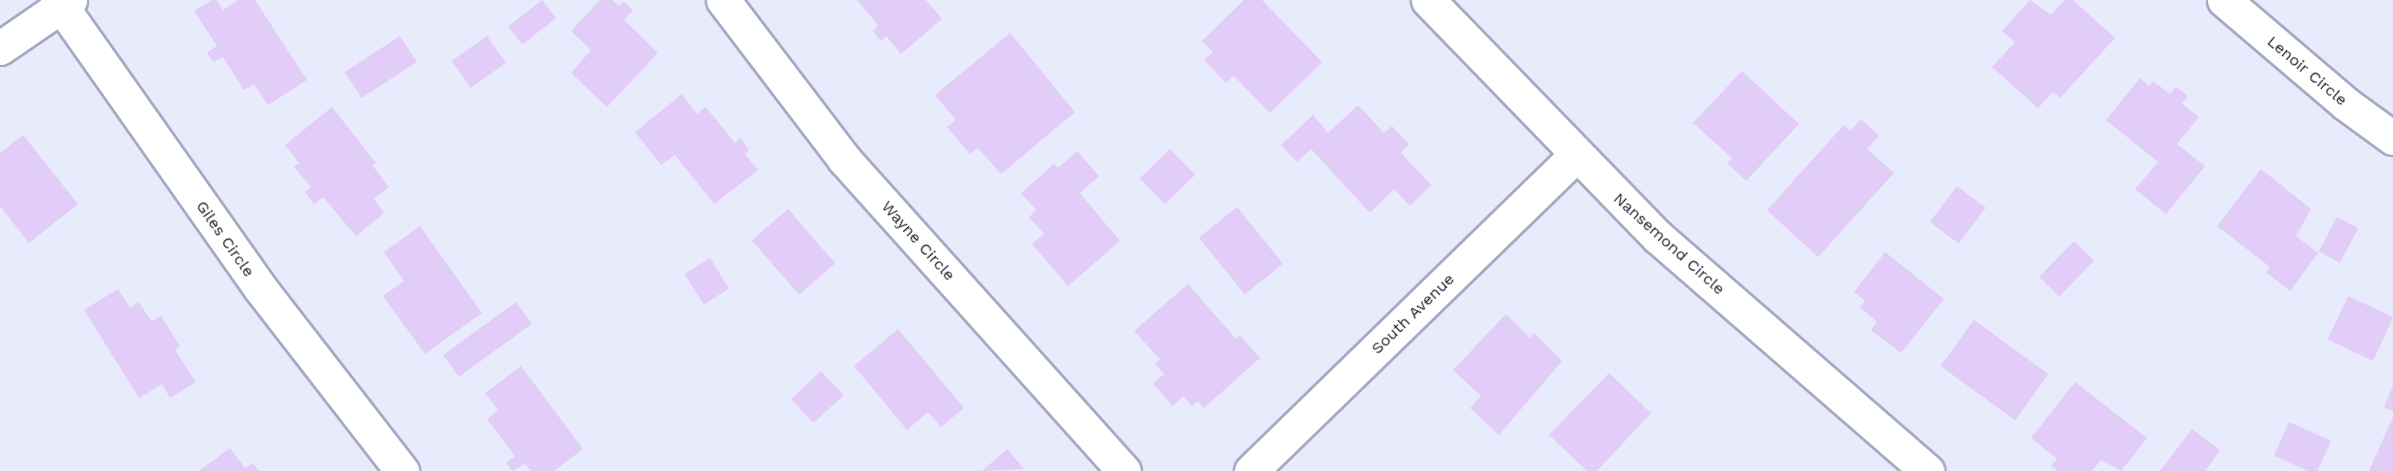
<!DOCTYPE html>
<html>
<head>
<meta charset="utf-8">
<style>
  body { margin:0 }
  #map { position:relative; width:2393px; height:471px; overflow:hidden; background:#e8ebfb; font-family:"Work Sans",sans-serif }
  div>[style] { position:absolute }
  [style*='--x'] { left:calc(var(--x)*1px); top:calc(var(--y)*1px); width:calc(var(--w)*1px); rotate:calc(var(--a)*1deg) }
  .building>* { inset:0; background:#e1cdf7; transform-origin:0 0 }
  .roads { filter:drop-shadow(2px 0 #a5aac2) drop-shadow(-2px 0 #a5aac2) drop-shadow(0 2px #a5aac2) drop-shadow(0 -2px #a5aac2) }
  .street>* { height:33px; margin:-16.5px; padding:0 16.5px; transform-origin:16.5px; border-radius:16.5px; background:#fff }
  span { translate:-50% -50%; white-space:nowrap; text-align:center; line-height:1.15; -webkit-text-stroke:4.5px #fff; paint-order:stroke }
  .street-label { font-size:16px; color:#1d1f28 }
</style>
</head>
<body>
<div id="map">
  <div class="building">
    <div style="clip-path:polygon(212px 0,217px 0,223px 10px,238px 0,255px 0,307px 80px,268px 105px,254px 84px,244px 90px,223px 57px,213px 62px,207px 53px,217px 46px,194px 11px)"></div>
    <div style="left:542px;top:0;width:23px;height:43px;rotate:52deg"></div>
    <div style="clip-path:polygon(600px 0,612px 0,619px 6px,624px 2px,633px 10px,624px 20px,658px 53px,607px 107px,571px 73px,591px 50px,571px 31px)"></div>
    <div style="clip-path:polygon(857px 0,926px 0,942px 19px,901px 54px,886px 36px,881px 41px,873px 31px,878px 25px)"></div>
    <div style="clip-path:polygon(1244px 0,1262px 0,1322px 62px,1270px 113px,1234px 76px,1226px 83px,1204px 60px,1213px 52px,1202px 41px)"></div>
    <div style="clip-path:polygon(2030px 0,2051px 15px,2065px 0,2073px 0,2115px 38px,2060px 98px,2053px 92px,2038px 108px,1992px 67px,2015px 42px,2002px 31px)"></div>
    <div style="clip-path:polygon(1010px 33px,1075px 112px,1001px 174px,978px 148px,970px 154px,947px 127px,956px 120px,935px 95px)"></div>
    <div style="left:400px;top:36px;width:31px;height:66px;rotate:57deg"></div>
    <div style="left:487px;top:36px;width:33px;height:43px;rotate:55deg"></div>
    <div style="clip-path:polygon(1742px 71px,1799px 124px,1746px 181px,1727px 163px,1732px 158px,1693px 123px)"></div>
    <div style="clip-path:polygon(2140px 78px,2149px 86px,2153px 81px,2170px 94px,2176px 87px,2188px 96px,2182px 104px,2199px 117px,2177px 144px,2205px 166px,2166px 214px,2135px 189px,2158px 162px,2106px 120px)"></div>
    <div style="clip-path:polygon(682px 94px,697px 114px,706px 107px,735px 143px,741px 138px,749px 150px,745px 154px,758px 170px,714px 204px,675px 155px,661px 165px,635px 132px)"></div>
    <div style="clip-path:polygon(1358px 105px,1384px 133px,1392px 126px,1409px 144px,1401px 153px,1431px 185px,1410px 206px,1394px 189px,1370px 213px,1311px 149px,1297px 162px,1281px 145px,1313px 115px,1328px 133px)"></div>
    <div style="clip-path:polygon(332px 107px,376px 163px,372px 165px,389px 187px,374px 199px,384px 213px,356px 236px,323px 197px,314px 204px,305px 192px,311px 187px,294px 167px,299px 163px,285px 145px)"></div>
    <div style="clip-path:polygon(1861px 119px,1879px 136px,1867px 149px,1894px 173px,1818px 257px,1767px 210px,1844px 125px,1850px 131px)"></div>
    <div style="clip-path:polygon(23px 135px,78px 204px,29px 243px,0 206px,0 153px)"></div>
    <div style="left:1170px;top:149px;width:36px;height:42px;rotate:46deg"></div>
    <div style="clip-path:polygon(1077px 151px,1099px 176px,1080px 193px,1120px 241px,1068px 286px,1032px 244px,1044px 234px,1029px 217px,1036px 210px,1021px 193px,1054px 164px,1058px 168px)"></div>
    <div style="clip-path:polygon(2261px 169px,2311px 209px,2296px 236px,2318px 253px,2290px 291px,2266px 272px,2270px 267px,2217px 226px)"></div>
    <div style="left:1957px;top:186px;width:36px;height:45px;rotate:37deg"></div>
    <div style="left:1237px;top:207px;width:73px;height:49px;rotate:51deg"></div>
    <div style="left:788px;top:209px;width:72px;height:48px;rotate:49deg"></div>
    <div style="left:2337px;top:217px;width:24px;height:39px;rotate:28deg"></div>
    <div style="clip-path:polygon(420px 226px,482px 313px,425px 354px,383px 296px,404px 281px,384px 252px)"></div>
    <div style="left:2074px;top:241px;width:28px;height:50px;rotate:44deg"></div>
    <div style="clip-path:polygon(1885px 252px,1944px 299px,1901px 353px,1871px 330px,1877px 322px,1860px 307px,1865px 301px,1854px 292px)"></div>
    <div style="left:710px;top:258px;width:36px;height:30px;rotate:58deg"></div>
    <div style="clip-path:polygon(1188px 284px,1236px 339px,1240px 335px,1260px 358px,1204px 408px,1198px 401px,1192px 406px,1183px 396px,1173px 406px,1153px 384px,1164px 374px,1155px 364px,1160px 359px,1134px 331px)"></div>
    <div style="clip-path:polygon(118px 289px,130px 308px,139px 302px,151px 321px,161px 316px,180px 346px,175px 350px,196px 382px,170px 398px,162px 384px,139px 398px,84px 310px)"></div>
    <div style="left:2348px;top:296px;width:50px;height:48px;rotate:25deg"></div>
    <div style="left:516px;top:302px;width:27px;height:90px;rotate:54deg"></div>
    <div style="clip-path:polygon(1506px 314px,1530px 338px,1534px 333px,1562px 361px,1499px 435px,1470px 408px,1481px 396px,1453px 370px)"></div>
    <div style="left:1974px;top:320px;width:92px;height:57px;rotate:36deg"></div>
    <div style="clip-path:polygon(898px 329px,964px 408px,941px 427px,928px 412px,907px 430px,854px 366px)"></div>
    <div style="clip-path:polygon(521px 366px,583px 449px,554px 471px,531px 471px,525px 464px,512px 471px,506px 463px,515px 456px,487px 419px,498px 410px,485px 393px)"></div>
    <div style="left:821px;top:371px;width:33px;height:41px;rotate:47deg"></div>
    <div style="clip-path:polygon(1609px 373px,1651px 413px,1597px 471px,1587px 471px,1549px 435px)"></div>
    <div style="clip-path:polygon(2075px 382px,2147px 438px,2121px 471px,2101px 460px,2092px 471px,2058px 471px,2051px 466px,2057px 459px,2031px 438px)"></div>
    <div style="clip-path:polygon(2393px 385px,2393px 411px,2384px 407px)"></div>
    <div style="clip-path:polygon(2393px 417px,2393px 471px,2369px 471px)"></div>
    <div style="left:2289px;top:422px;width:46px;height:37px;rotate:24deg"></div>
    <div style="clip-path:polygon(2192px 429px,2220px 450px,2205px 471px,2160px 471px)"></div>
    <div style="clip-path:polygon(230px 448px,245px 468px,253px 463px,259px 471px,199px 471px)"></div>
    <div style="clip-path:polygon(1007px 449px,1024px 469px,982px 471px)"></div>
  </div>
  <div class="roads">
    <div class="street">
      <div style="--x:57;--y:0;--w:352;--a:54.8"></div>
      <div style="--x:260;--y:288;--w:232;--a:52.2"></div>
      <div style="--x:723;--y:0;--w:200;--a:52.7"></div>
      <div style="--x:844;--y:159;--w:419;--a:48.1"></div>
      <div style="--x:1428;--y:0;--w:330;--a:45.9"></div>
      <div style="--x:1658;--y:237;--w:357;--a:41"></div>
      <div style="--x:2224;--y:0;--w:160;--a:40.4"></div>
      <div style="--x:2346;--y:104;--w:58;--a:35.9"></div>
      <div style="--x:0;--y:48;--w:85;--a:-34.4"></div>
      <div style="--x:1251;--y:471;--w:452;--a:-44.2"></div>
    </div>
  </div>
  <div class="street-label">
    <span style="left:2307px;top:71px;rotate:40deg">Lenoir Circle</span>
    <span style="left:225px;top:239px;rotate:55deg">Giles Circle</span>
    <span style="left:918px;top:241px;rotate:48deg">Wayne Circle</span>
    <span style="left:1669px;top:244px;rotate:42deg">Nansemond Circle</span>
    <span style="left:1413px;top:314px;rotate:-44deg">South Avenue</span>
  </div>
</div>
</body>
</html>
